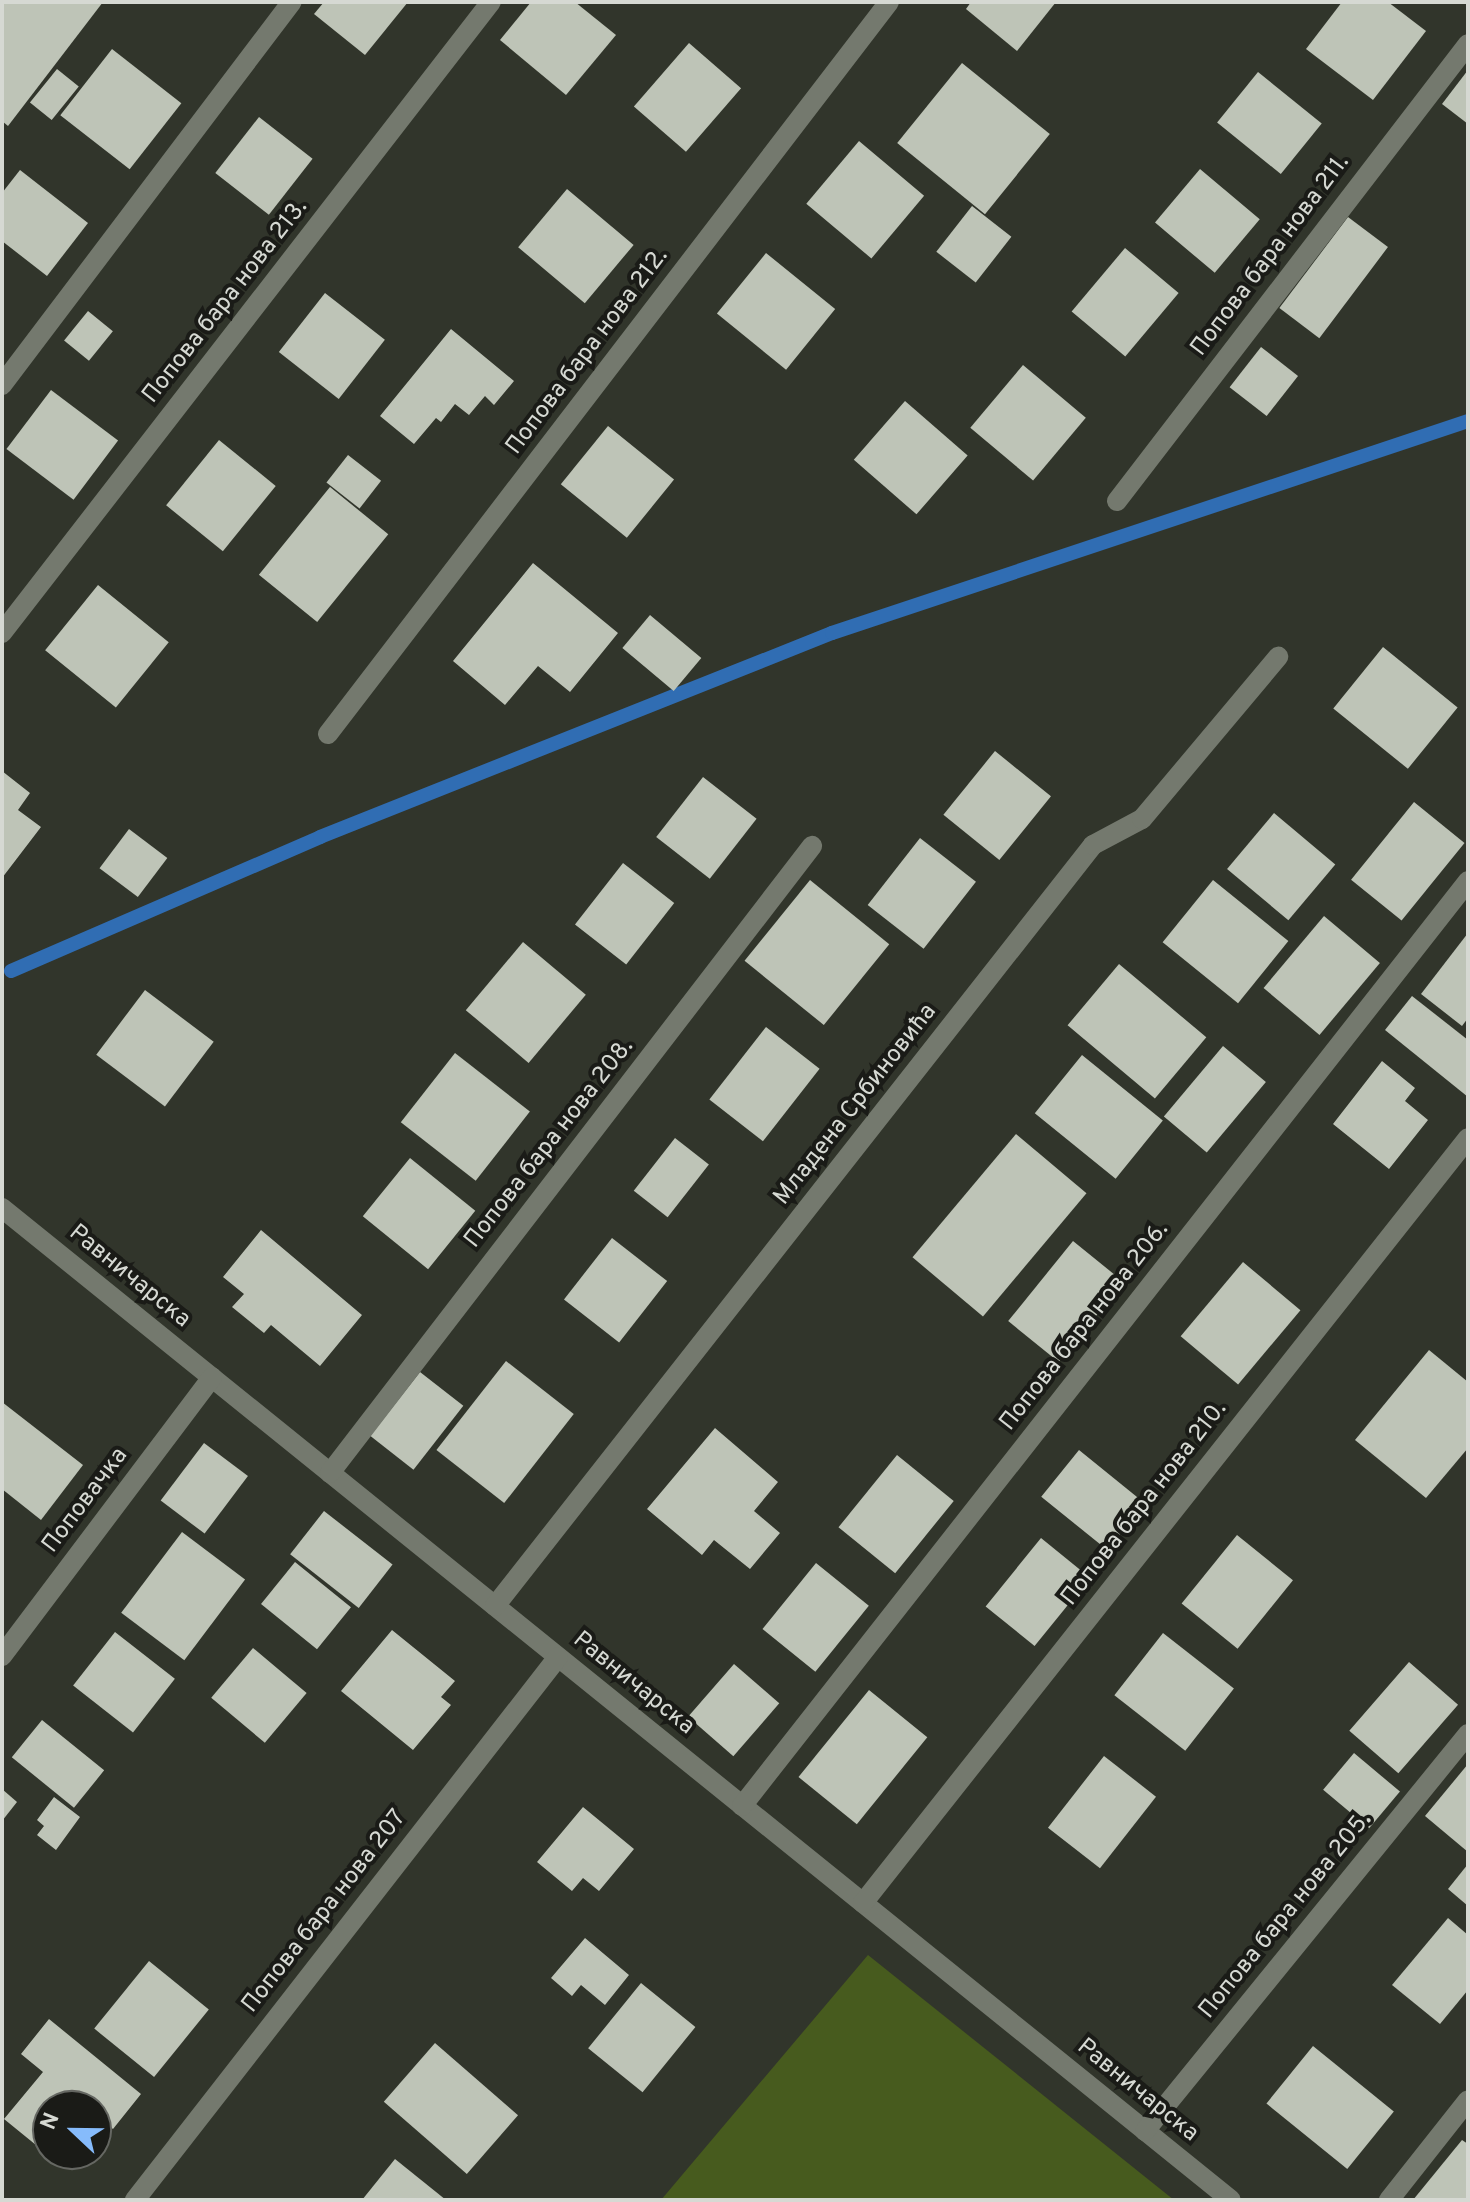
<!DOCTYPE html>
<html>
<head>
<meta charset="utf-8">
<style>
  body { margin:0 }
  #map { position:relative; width:1470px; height:2202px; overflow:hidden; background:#31352b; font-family:Overpass,sans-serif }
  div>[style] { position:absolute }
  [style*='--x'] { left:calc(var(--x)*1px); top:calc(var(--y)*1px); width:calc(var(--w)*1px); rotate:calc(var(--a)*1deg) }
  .green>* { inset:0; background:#475b1e }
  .stream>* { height:14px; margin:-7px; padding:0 7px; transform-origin:7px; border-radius:7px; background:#306db3 }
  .building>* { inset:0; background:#bec4b7; transform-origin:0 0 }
  .minor>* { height:20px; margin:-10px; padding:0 10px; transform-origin:10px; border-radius:10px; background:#74796e }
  span { translate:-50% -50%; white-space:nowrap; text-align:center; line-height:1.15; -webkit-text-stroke:8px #1a1b17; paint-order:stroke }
  .street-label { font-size:24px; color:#d6d9d3 }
  .frame { position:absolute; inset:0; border:4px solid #d6d9d3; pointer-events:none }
  .north { position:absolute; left:32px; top:2090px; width:80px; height:80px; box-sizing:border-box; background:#1a1b17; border:2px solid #656762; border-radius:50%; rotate:292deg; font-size:22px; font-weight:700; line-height:32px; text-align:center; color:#d6d9d3 }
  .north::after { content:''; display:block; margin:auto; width:28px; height:36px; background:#86bbfb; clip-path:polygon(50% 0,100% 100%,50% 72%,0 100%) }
</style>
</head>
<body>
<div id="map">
  <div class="green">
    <div style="clip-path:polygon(868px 1955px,1174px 2200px,661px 2200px)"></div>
  </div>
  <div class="stream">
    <div style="--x:11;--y:971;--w:337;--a:-23.4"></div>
    <div style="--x:320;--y:837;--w:551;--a:-21.72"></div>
    <div style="--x:832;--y:633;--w:670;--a:-18.43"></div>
  </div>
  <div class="building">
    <div style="clip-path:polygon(2px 2px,103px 2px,8px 126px,2px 121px)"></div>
    <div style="clip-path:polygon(324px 2px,408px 2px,365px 55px,314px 14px)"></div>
    <div style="clip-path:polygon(531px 2px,575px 2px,616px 35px,566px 95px,500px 40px)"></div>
    <div style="clip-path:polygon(971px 2px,1056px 2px,1017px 51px,966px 9px)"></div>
    <div style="clip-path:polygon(1342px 2px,1388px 2px,1426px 31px,1373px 100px,1306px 49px)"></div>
    <div style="left:689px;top:43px;width:69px;height:84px;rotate:41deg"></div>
    <div style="left:112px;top:49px;width:88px;height:84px;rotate:38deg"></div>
    <div style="left:962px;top:63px;width:113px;height:103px;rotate:39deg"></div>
    <div style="left:57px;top:69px;width:28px;height:43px;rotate:39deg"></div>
    <div style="clip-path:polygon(1468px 70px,1468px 124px,1442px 104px)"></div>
    <div style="left:1258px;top:72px;width:82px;height:65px;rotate:39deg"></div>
    <div style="left:259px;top:117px;width:68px;height:71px;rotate:38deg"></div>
    <div style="left:859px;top:141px;width:85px;height:82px;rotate:40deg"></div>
    <div style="left:1200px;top:169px;width:78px;height:70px;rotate:40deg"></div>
    <div style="clip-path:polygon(20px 170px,88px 223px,47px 276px,2px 241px,2px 193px)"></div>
    <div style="left:567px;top:189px;width:87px;height:76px;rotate:40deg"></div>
    <div style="left:972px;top:206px;width:50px;height:58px;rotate:38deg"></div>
    <div style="left:1348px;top:217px;width:50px;height:114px;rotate:37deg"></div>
    <div style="left:1125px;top:248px;width:70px;height:83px;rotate:40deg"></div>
    <div style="left:766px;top:253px;width:89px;height:78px;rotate:39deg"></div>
    <div style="left:325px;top:293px;width:76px;height:75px;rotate:38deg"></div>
    <div style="left:88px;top:311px;width:32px;height:38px;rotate:39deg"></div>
    <div style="clip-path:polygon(451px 329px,514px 381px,494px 405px,485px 396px,469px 415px,455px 404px,441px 422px,436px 418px,414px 444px,380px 416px)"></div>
    <div style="left:1261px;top:347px;width:47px;height:51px;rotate:38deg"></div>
    <div style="left:1023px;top:365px;width:82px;height:82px;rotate:40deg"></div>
    <div style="left:51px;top:390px;width:84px;height:74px;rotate:37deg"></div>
    <div style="left:905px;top:401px;width:83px;height:78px;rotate:41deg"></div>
    <div style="left:608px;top:426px;width:85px;height:75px;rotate:39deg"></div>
    <div style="left:219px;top:440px;width:73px;height:84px;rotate:39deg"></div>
    <div style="left:348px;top:455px;width:42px;height:35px;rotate:38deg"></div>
    <div style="left:330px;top:487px;width:75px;height:113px;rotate:39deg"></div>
    <div style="clip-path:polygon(533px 563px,618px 633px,570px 692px,538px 666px,505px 705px,453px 661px)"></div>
    <div style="left:98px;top:585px;width:91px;height:84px;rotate:39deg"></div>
    <div style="left:650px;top:615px;width:67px;height:43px;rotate:40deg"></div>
    <div style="left:1383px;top:647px;width:96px;height:79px;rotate:39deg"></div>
    <div style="left:995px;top:751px;width:72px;height:82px;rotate:39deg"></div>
    <div style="clip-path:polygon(2px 771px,30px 793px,18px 810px,41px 827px,2px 878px)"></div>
    <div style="left:703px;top:777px;width:68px;height:76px;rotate:38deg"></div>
    <div style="left:1414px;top:802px;width:65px;height:100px;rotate:39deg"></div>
    <div style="left:1274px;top:813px;width:80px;height:73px;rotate:40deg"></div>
    <div style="left:129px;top:829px;width:48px;height:49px;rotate:37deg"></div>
    <div style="left:920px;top:838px;width:71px;height:85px;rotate:38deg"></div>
    <div style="left:623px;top:863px;width:65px;height:78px;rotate:38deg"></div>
    <div style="left:810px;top:880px;width:102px;height:104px;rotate:39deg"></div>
    <div style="left:1213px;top:880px;width:97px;height:80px;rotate:39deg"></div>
    <div style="left:1324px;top:916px;width:73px;height:94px;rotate:40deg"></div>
    <div style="clip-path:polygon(1468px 933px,1468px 1018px,1462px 1026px,1421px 994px)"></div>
    <div style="left:523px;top:942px;width:82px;height:89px;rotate:40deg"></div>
    <div style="left:1119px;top:964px;width:114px;height:80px;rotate:40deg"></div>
    <div style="left:145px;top:990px;width:86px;height:81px;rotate:37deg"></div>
    <div style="clip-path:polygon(1412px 996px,1468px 1040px,1468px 1097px,1385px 1030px)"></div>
    <div style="left:766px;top:1027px;width:68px;height:92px;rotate:38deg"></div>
    <div style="left:1223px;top:1046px;width:56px;height:92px;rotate:40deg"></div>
    <div style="left:455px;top:1053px;width:95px;height:88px;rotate:38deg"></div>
    <div style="left:1082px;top:1055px;width:104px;height:75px;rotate:39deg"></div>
    <div style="clip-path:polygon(1382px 1061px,1415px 1088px,1405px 1101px,1428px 1120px,1389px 1169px,1333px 1124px)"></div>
    <div style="left:1016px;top:1134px;width:92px;height:161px;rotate:40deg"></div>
    <div style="left:675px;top:1138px;width:43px;height:67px;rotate:38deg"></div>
    <div style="left:410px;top:1158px;width:84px;height:75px;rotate:39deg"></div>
    <div style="clip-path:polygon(261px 1230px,362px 1315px,320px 1366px,271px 1325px,264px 1333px,232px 1307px,244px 1294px,223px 1277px)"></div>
    <div style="left:612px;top:1238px;width:70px;height:78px;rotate:38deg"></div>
    <div style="left:1073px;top:1241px;width:65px;height:103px;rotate:39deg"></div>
    <div style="left:1243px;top:1262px;width:75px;height:97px;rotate:40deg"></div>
    <div style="clip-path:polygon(1429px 1350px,1468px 1382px,1468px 1448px,1426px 1498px,1355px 1440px)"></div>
    <div style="left:506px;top:1361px;width:86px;height:113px;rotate:38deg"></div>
    <div style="left:420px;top:1372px;width:55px;height:81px;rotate:38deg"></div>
    <div style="clip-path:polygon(2px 1402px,83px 1465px,41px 1520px,2px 1489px)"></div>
    <div style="clip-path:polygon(715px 1428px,778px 1482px,754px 1511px,780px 1533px,750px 1569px,714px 1540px,702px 1555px,647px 1509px)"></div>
    <div style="left:204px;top:1443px;width:55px;height:72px;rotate:37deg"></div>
    <div style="left:1079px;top:1450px;width:85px;height:60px;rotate:39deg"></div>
    <div style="left:897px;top:1455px;width:73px;height:93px;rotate:39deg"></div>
    <div style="left:324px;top:1511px;width:87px;height:55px;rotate:38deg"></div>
    <div style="left:182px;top:1532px;width:79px;height:101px;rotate:37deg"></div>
    <div style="left:1237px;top:1535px;width:72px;height:88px;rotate:39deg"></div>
    <div style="left:1041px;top:1538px;width:63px;height:88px;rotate:39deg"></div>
    <div style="left:295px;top:1562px;width:72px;height:54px;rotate:39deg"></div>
    <div style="left:816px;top:1563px;width:68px;height:85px;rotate:39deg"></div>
    <div style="clip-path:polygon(392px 1630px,455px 1681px,441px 1697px,451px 1705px,413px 1750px,341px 1691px)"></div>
    <div style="left:115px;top:1632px;width:76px;height:68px;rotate:38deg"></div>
    <div style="left:1163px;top:1633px;width:90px;height:79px;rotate:38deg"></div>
    <div style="left:253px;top:1648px;width:70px;height:65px;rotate:40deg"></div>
    <div style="left:1409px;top:1662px;width:65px;height:91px;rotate:41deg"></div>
    <div style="left:734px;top:1664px;width:60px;height:70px;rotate:41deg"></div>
    <div style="left:869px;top:1690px;width:75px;height:112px;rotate:39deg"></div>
    <div style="left:42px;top:1720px;width:80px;height:48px;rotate:39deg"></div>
    <div style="left:1354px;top:1753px;width:60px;height:48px;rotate:40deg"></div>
    <div style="left:1104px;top:1756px;width:66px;height:91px;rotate:38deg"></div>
    <div style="clip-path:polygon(1468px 1764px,1468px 1852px,1425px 1816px)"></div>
    <div style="clip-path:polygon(2px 1789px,17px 1802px,2px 1821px)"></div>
    <div style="clip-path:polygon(54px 1797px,80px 1817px,56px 1850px,37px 1835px,44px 1826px,37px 1820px)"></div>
    <div style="clip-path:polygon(583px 1807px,634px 1849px,599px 1891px,583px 1878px,572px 1891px,537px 1862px)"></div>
    <div style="clip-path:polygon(1468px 1864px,1468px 1906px,1448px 1889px)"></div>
    <div style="clip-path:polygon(1448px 1918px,1468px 1935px,1468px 1990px,1440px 2024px,1392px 1985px)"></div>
    <div style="clip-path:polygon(585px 1938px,629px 1975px,605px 2005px,581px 1985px,572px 1996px,551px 1978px)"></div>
    <div style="left:149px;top:1961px;width:77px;height:87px;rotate:39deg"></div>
    <div style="left:641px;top:1983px;width:70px;height:84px;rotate:39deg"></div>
    <div style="clip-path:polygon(49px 2019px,141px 2094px,113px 2129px,101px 2119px,96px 2126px,96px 2106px,48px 2106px,48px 2154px,73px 2154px,63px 2167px,4px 2119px,43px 2072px,21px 2054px)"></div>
    <div style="left:435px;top:2043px;width:110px;height:78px;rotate:41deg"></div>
    <div style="left:1313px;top:2046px;width:104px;height:74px;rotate:39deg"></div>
    <div style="clip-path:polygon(1462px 2140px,1468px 2144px,1468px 2200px,1413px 2200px)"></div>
    <div style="clip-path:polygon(395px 2159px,446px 2200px,362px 2200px)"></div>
  </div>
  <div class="minor">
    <div style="--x:2;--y:385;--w:480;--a:-52.9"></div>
    <div style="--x:1117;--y:501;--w:576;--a:-52.47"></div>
    <div style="--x:2;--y:633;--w:798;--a:-52.23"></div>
    <div style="--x:328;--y:734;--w:922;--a:-52.53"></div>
    <div style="--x:2;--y:1208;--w:1579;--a:38.91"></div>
    <div style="--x:330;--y:1473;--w:791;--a:-52.45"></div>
    <div style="--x:495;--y:1606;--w:968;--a:-51.84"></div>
    <div style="--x:1093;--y:845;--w:55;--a:-28"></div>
    <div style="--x:1142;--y:819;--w:212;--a:-50"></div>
    <div style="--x:2;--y:1656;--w:349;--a:-53"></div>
    <div style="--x:742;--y:1806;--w:1176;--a:-51.87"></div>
    <div style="--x:863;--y:1903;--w:975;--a:-51.66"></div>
    <div style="--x:1145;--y:2131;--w:512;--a:-50.87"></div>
    <div style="--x:135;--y:2200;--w:688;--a:-52.08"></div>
    <div style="--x:1389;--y:2200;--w:127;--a:-51.7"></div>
  </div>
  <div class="street-label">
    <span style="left:1271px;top:256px;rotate:-53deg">Попова бара нова 211.</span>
    <span style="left:226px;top:302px;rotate:-52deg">Попова бара нова 213.</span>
    <span style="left:588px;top:352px;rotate:-53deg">Попова бара нова 212.</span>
    <span style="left:856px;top:1105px;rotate:-52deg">Младена Србиновића</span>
    <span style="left:550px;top:1144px;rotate:-52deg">Попова бара нова 208.</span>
    <span style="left:129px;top:1277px;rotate:39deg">Равничарска</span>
    <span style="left:1085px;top:1327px;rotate:-52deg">Попова бара нова 206.</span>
    <span style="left:86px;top:1501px;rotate:-53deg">Поповачка</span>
    <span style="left:1145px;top:1504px;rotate:-52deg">Попова бара нова 210.</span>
    <span style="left:633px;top:1684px;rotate:39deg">Равничарска</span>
    <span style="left:325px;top:1912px;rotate:-52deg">Попова бара нова 207</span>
    <span style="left:1286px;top:1916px;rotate:-51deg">Попова бара нова 205.</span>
    <span style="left:1137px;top:2091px;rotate:39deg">Равничарска</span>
  </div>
  <div class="frame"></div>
  <div class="north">N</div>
</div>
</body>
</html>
